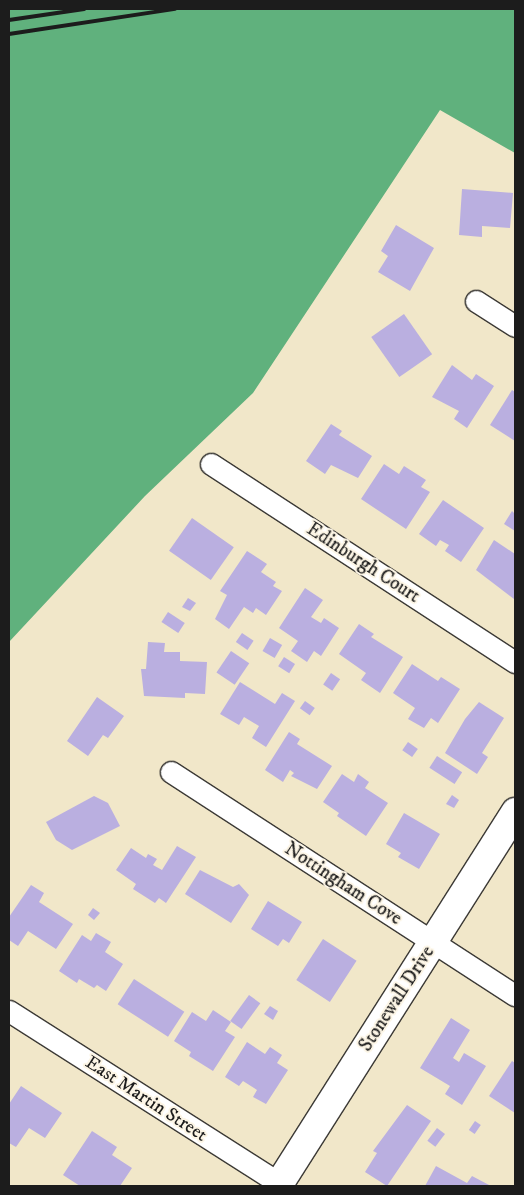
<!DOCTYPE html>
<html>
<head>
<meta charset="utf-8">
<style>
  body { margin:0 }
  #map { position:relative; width:524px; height:1195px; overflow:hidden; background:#f1e7c9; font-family:"IM FELL DW Pica",serif }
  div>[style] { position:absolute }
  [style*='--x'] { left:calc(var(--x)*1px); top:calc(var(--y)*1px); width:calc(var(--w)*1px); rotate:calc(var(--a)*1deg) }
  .forest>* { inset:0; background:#60b17d }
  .building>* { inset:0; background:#baafe0; transform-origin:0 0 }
  .roads { filter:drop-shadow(1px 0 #3c3a36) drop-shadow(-1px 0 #3c3a36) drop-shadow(0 1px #3c3a36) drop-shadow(0 -1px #3c3a36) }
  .street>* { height:21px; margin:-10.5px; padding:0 10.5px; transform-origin:10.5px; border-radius:10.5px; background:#fff }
  .secondary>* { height:28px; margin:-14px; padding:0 14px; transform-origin:14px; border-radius:14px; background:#fff }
  .rail>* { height:4px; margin:-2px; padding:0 2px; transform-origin:2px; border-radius:2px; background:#1c1c1c }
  span { translate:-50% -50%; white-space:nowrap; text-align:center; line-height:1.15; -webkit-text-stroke:4px #fcf5e5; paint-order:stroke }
  .street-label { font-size:19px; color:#1c1c1c }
  .frame { position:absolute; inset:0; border:10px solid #1c1c1c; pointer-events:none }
</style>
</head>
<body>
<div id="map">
  <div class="forest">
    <div style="clip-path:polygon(9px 9px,515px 9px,515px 153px,440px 110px,253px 393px,145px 496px,9px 642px)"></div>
  </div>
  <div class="building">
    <div style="clip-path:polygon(462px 189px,513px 193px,510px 228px,482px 226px,482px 237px,459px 235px)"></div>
    <div style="clip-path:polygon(396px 225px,434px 248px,410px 291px,378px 272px,388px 256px,381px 251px)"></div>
    <div style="left:404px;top:314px;width:49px;height:40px;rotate:55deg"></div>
    <div style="clip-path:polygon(452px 365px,472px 380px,476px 374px,494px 386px,467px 428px,454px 419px,459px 411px,432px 397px)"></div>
    <div style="clip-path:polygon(512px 390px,515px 392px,515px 441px,490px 425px)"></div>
    <div style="clip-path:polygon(331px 424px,342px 431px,339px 435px,372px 456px,358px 478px,331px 465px,325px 474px,306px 461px)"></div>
    <div style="clip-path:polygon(384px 464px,399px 474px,404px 466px,426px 480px,421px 487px,430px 492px,406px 529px,361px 499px)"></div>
    <div style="clip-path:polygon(443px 500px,484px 528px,461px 562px,445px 551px,449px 545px,440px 540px,436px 546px,419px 534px)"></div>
    <div style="clip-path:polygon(512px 511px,515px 514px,515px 531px,504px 524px)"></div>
    <div style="left:192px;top:518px;width:51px;height:40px;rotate:35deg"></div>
    <div style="clip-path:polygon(494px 540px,515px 554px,514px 599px,476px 570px)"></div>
    <div style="clip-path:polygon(247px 551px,267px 564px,261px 572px,276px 582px,273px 586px,282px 591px,266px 615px,256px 608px,253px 613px,244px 607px,229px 629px,215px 619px,227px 595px,220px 591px)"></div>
    <div style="clip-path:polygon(305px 588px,323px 600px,311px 617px,321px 623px,324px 618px,339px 628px,321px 656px,314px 651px,307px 662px,291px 651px,298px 641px,279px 628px)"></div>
    <div style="clip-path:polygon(188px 598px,196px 603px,190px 611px,182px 607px)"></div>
    <div style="left:168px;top:612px;width:20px;height:12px;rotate:33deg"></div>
    <div style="clip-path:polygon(359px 624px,374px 634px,371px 637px,403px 657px,380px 693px,361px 680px,366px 673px,339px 654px)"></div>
    <div style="left:242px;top:633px;width:14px;height:11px;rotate:34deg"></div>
    <div style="left:270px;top:638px;width:14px;height:15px;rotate:30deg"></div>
    <div style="clip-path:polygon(148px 642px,165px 643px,164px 652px,180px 652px,180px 661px,207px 662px,205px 694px,185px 693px,185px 698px,144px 696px,141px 669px,146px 669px)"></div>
    <div style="left:231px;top:651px;width:22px;height:26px;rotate:34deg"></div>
    <div style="left:284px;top:657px;width:13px;height:11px;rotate:32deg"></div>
    <div style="clip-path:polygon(412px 664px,438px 681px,441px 677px,460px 689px,438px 723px,431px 718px,424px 728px,408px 719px,415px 708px,393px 693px)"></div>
    <div style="left:331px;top:673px;width:11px;height:14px;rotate:34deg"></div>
    <div style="clip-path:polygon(240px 682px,275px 704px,282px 693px,295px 701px,266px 747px,252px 738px,259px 726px,244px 717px,239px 725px,220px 714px)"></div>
    <div style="clip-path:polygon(97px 697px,124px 716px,108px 738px,103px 735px,88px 756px,67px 741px)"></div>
    <div style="left:305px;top:701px;width:12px;height:9px;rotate:35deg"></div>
    <div style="clip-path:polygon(479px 702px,504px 718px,482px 753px,488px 757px,477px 774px,445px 753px,465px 719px)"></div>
    <div style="clip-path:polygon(289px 732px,300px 739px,297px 744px,332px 766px,317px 789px,291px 776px,294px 773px,290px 770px,283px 782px,265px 770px)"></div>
    <div style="left:408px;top:742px;width:12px;height:10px;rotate:35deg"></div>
    <div style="left:437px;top:756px;width:30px;height:14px;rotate:33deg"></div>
    <div style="clip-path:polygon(342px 774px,354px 782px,358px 774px,369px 782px,365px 788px,388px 803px,366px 836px,337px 816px,339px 813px,323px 802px)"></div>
    <div style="clip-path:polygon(452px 795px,459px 800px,454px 808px,446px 804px)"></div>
    <div style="clip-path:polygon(94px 796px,108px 803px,120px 826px,72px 850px,56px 840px,46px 822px)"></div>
    <div style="clip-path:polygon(404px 813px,440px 834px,419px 869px,398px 857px,401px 853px,386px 844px)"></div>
    <div style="clip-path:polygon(177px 846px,196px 857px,166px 903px,159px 898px,155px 903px,133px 889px,136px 884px,116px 870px,131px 848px,146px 858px,148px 854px,157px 859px,153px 865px,162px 870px)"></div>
    <div style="clip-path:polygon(200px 870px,233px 887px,239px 884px,249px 895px,231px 923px,185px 894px)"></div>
    <div style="clip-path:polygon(31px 885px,44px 893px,39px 902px,73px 924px,56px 949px,28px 931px,18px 946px,9px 940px,9px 917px)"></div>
    <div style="clip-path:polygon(268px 901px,302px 922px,289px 943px,283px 939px,278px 946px,251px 929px)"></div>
    <div style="clip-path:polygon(93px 908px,100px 913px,94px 920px,88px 915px)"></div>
    <div style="clip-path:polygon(96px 933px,111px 942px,105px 952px,123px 964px,106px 991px,97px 985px,94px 988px,79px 979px,77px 983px,59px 971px,82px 935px,91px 941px)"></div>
    <div style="left:323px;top:939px;width:40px;height:49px;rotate:33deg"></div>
    <div style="left:134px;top:979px;width:60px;height:30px;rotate:33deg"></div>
    <div style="left:249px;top:995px;width:14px;height:32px;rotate:36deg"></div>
    <div style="clip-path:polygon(270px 1006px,278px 1011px,273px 1020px,264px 1014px)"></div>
    <div style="clip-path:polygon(213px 1010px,231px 1022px,225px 1031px,235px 1037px,213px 1071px,189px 1056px,191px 1052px,174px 1041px,192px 1012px,206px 1021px)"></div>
    <div style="clip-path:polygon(451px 1018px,470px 1030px,453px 1058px,459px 1062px,464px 1053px,486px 1066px,462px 1105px,445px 1094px,450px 1086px,420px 1068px)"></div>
    <div style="clip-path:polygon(247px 1042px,265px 1054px,270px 1047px,282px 1055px,277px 1063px,288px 1070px,266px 1104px,253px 1097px,257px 1090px,243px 1081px,239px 1086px,225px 1077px)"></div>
    <div style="clip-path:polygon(512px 1061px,515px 1063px,515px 1113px,489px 1096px)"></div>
    <div style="clip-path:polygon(21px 1086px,62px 1113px,45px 1138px,29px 1128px,16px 1147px,9px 1143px,9px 1104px)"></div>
    <div style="clip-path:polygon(407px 1105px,431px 1121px,387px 1186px,365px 1172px,377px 1153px,373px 1151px)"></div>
    <div style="left:475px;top:1121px;width:7px;height:11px;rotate:34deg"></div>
    <div style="left:437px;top:1128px;width:10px;height:16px;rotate:37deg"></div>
    <div style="clip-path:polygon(92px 1131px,117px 1147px,112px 1155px,132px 1168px,120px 1186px,80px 1186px,63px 1175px)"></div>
    <div style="clip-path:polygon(436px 1166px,467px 1183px,472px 1176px,491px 1186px,425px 1186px)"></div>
  </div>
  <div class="roads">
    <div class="street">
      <div style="--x:476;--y:301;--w:46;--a:32.7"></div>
      <div style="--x:211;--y:464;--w:363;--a:33.1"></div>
      <div style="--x:171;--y:772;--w:410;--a:33"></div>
      <div style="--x:9;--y:1011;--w:326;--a:32.5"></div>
    </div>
    <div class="secondary">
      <div style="--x:278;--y:1186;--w:443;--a:-57.6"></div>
    </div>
  </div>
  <div class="rail">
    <div style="--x:9;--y:20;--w:76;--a:-8.3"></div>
    <div style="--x:9;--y:34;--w:168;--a:-8.6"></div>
  </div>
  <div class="street-label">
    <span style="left:363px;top:563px;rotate:33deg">Edinburgh Court</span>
    <span style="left:343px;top:884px;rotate:33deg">Nottingham Cove</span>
    <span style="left:397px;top:999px;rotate:-57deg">Stonewall Drive</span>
    <span style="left:146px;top:1099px;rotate:33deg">East Martin Street</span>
  </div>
  <div class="frame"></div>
</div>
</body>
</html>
